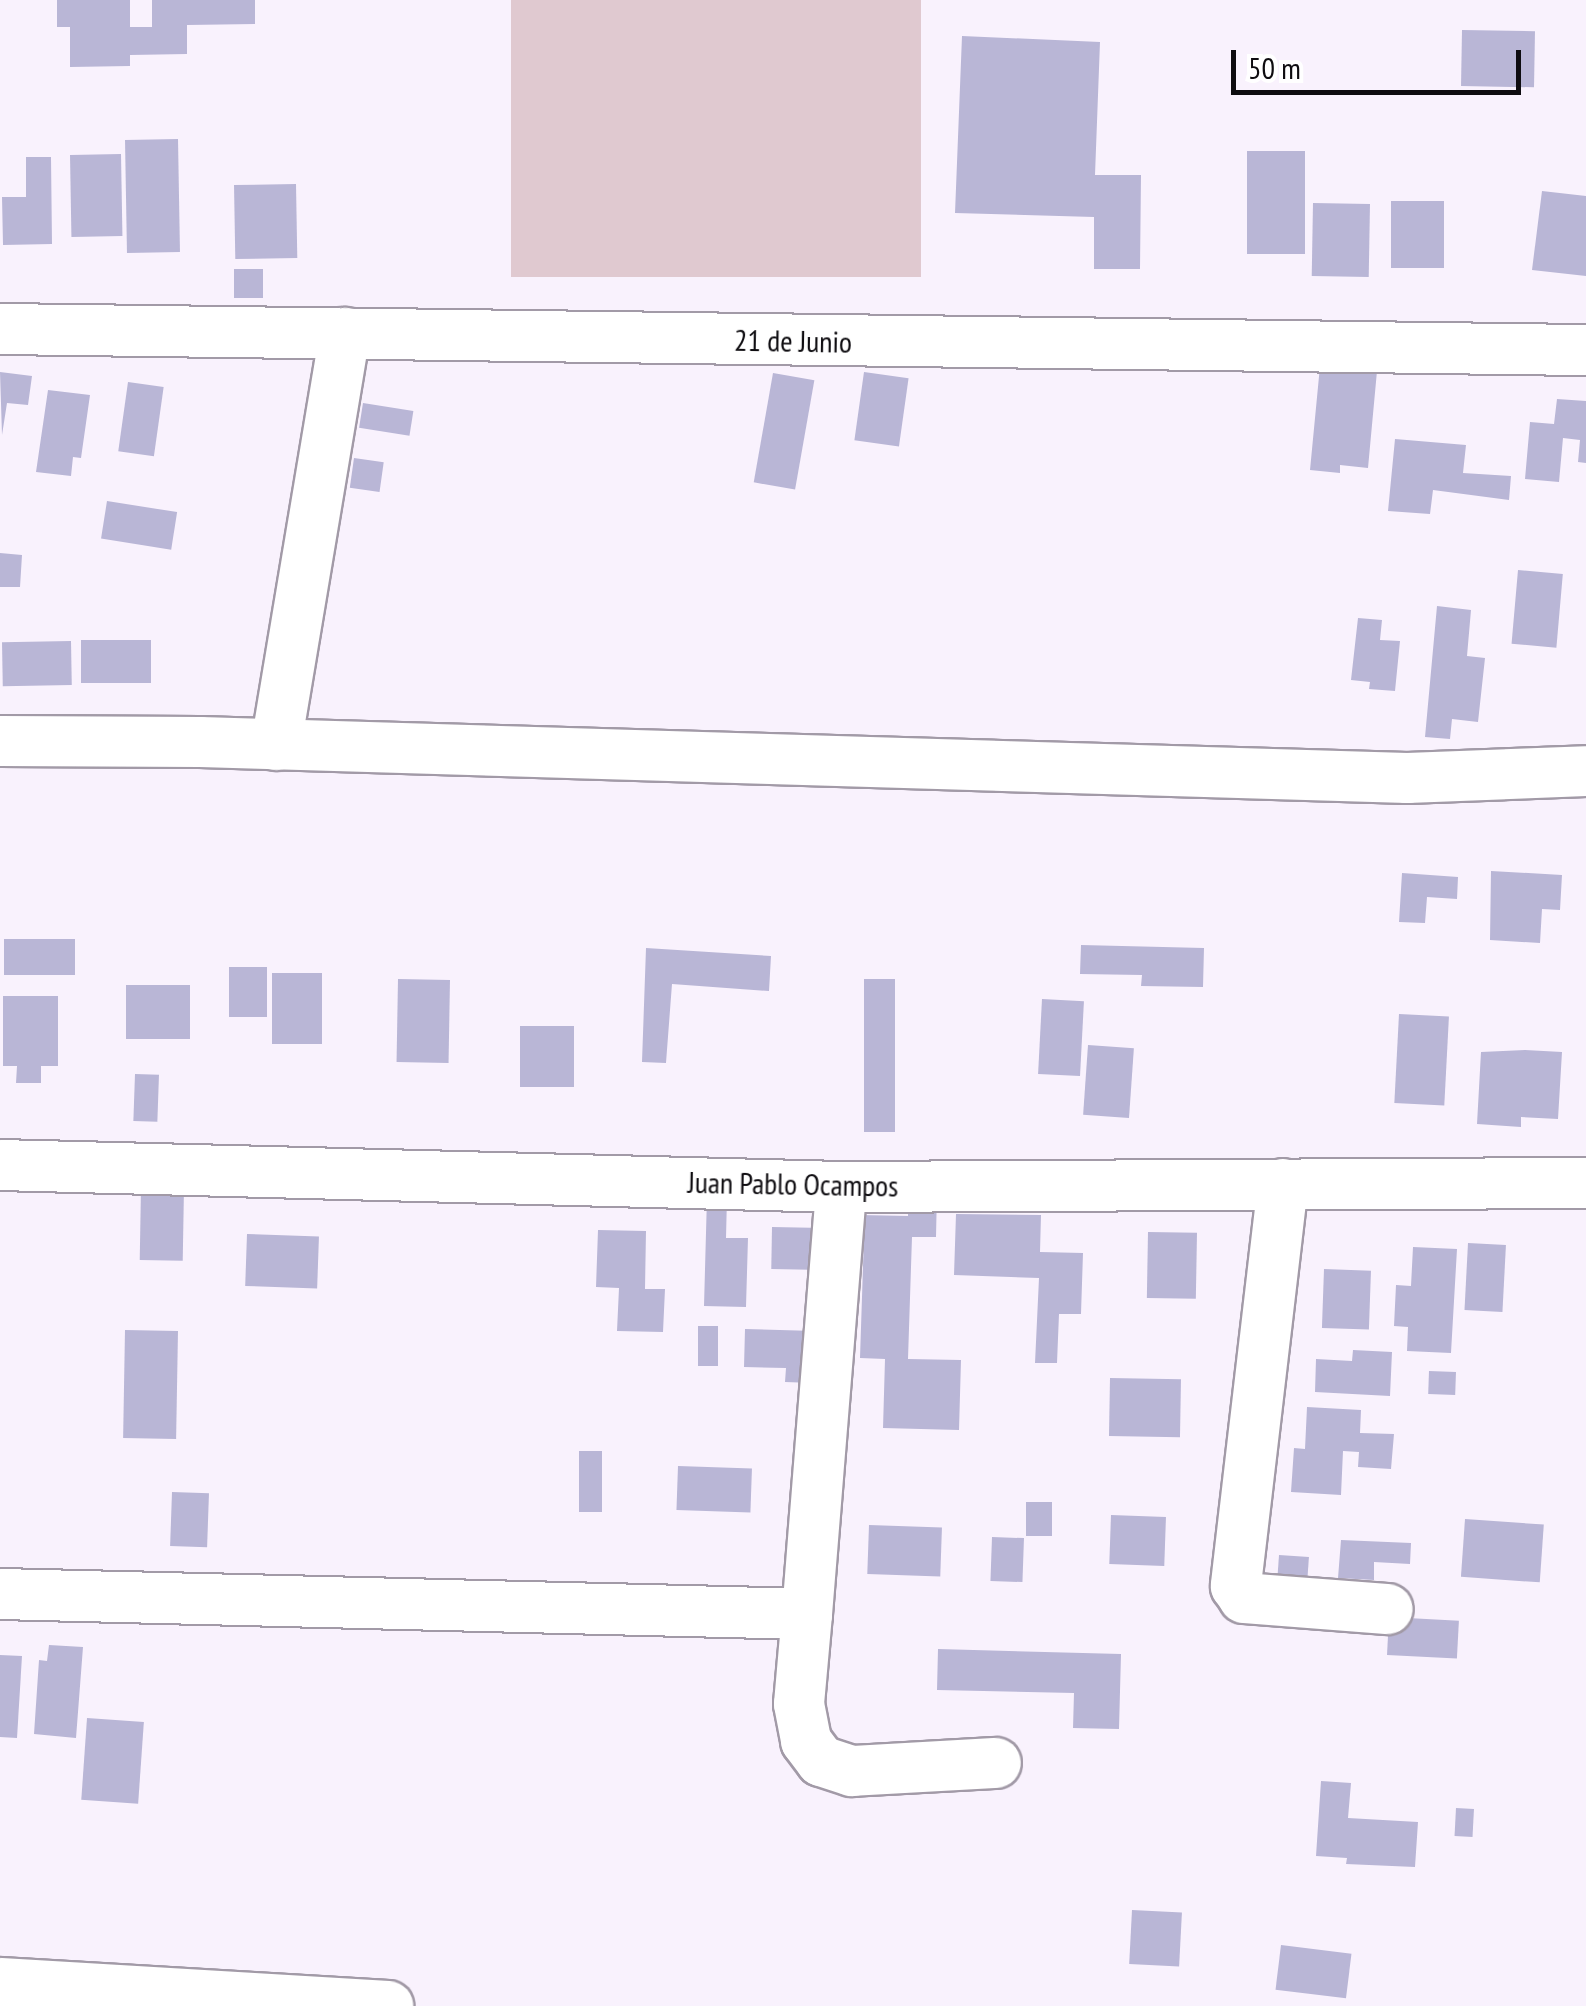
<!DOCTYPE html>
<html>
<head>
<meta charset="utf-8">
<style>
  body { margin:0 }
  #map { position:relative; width:1586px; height:2006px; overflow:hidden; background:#f9f2fd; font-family:"PT Sans Narrow",sans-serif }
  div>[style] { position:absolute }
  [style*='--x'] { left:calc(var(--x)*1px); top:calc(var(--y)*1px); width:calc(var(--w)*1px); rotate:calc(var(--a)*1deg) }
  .green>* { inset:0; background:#e0c9d0; transform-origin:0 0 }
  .building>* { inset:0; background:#b9b6d6; transform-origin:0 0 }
  .roads { filter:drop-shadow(2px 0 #a29aa7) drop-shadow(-2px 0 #a29aa7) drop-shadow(0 2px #a29aa7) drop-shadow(0 -2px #a29aa7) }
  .minor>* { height:50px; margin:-25px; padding:0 25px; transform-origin:25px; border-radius:25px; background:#fff }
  span { translate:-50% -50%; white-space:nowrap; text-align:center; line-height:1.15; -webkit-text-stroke:8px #fff; paint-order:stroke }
  .street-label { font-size:30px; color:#0e0c10 }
  .scale { position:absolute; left:1231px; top:50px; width:290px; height:45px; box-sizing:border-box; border:5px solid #0e0c10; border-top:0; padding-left:12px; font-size:30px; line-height:35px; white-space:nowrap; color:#0e0c10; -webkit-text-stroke:8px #fff; paint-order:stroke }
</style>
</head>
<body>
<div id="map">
  <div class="green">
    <div style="left:511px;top:0;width:410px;height:277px"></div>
  </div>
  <div class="building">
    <div style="clip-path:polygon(57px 0,130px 0,130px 27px,152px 27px,152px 0,255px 0,255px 24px,187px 25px,187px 54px,130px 55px,130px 66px,70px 67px,70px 27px,57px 27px)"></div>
    <div style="left:1462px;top:30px;width:73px;height:56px;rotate:1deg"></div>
    <div style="clip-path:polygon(962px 36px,1100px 42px,1095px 175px,1141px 175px,1140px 269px,1094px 269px,1094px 217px,955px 213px)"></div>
    <div style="left:178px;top:139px;width:113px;height:53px;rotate:89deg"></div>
    <div style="left:1247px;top:151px;width:58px;height:103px"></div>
    <div style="left:121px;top:154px;width:82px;height:51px;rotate:89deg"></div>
    <div style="clip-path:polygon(26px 157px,51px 157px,52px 244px,3px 245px,2px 197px,26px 197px)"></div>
    <div style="left:296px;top:184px;width:74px;height:62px;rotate:89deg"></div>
    <div style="clip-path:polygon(1542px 191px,1586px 196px,1586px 276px,1532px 270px)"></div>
    <div style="left:1391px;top:201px;width:53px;height:67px"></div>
    <div style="left:1313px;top:203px;width:57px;height:73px;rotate:1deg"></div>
    <div style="left:234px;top:269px;width:29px;height:29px"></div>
    <div style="clip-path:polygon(1320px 366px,1377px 371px,1368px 468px,1340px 465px,1340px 473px,1310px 470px)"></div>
    <div style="clip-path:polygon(0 372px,32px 376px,28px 405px,7px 403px,2px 435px)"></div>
    <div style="left:864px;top:372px;width:45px;height:69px;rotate:8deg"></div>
    <div style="left:773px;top:373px;width:42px;height:111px;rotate:10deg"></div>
    <div style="left:128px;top:382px;width:36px;height:70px;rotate:8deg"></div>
    <div style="clip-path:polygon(48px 390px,90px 395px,81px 458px,73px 457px,71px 476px,36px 472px)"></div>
    <div style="clip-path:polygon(1557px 399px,1586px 401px,1586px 463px,1578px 462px,1580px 440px,1563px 438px,1559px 482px,1525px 479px,1530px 422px,1554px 424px)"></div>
    <div style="left:363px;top:403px;width:51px;height:25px;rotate:9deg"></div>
    <div style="clip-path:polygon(1395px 439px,1466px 445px,1463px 473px,1511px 476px,1509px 500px,1433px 490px,1430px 514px,1388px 511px)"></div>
    <div style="left:354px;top:458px;width:30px;height:30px;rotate:8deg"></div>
    <div style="left:107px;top:501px;width:71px;height:38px;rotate:9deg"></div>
    <div style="clip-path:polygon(0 553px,22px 555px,20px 587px,0 587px)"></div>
    <div style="left:1518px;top:570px;width:45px;height:74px;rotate:5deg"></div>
    <div style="clip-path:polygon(1437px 606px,1471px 610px,1467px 656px,1485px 658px,1478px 722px,1452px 719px,1450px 739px,1425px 737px)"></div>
    <div style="clip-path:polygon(1358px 618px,1382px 620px,1380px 640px,1400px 641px,1395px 691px,1369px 689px,1370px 682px,1351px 680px)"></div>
    <div style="left:151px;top:640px;width:43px;height:70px;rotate:90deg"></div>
    <div style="left:71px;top:641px;width:44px;height:69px;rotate:89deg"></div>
    <div style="clip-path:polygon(1491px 871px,1562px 875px,1560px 910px,1542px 909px,1540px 943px,1490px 940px)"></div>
    <div style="clip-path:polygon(1402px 873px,1458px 877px,1457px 899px,1427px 897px,1425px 923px,1399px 922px)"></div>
    <div style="left:4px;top:939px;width:71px;height:36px"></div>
    <div style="clip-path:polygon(1081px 945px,1204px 948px,1203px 987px,1141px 986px,1142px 975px,1080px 974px)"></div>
    <div style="clip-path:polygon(646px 948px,771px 956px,769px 991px,672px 984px,666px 1063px,642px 1062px)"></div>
    <div style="left:229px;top:967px;width:38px;height:50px"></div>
    <div style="left:272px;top:973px;width:50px;height:71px"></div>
    <div style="left:398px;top:979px;width:52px;height:83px;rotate:1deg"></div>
    <div style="left:864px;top:979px;width:31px;height:153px"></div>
    <div style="left:126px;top:985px;width:64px;height:54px"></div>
    <div style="clip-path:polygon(3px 996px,58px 996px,58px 1066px,41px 1066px,41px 1083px,16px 1083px,17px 1066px,3px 1066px)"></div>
    <div style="left:1042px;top:999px;width:42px;height:75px;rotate:3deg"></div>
    <div style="left:1399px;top:1014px;width:50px;height:89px;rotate:3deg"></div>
    <div style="left:520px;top:1026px;width:54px;height:61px"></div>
    <div style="left:1088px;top:1045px;width:46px;height:70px;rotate:4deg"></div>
    <div style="clip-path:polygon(1525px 1050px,1562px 1052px,1558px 1119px,1521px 1117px,1521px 1127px,1477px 1124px,1481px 1052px)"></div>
    <div style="left:135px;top:1074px;width:24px;height:47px;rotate:2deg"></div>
    <div style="left:141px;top:1187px;width:43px;height:73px;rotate:1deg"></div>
    <div style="clip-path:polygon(908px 1190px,937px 1191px,936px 1237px,912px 1237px,908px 1359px,961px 1360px,959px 1430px,883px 1428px,885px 1359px,860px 1358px,864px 1236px,859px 1235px,860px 1215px,908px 1216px)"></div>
    <div style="clip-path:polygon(707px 1196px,727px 1197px,726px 1238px,748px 1238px,746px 1307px,704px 1306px)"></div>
    <div style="clip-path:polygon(956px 1214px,1041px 1215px,1040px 1252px,1083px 1253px,1081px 1314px,1059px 1314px,1057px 1363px,1035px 1363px,1039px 1278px,954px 1275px)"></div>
    <div style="left:772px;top:1227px;width:39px;height:42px;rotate:1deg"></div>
    <div style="clip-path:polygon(598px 1230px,646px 1231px,645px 1289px,665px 1289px,663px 1332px,617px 1331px,619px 1288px,596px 1287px)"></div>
    <div style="left:1148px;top:1232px;width:49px;height:66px;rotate:1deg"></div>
    <div style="left:247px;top:1234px;width:72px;height:52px;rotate:2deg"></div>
    <div style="left:1468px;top:1243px;width:38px;height:67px;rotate:3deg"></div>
    <div style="clip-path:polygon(1413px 1247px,1457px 1249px,1451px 1353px,1407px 1351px,1408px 1327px,1394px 1326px,1396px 1285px,1411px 1286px)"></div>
    <div style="left:1324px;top:1269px;width:47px;height:59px;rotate:2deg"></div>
    <div style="left:698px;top:1326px;width:20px;height:40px"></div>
    <div style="clip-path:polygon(745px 1329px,815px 1331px,813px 1383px,785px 1382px,786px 1368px,744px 1367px)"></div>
    <div style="left:125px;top:1330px;width:53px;height:108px;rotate:1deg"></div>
    <div style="clip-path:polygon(1353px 1350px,1392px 1352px,1390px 1396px,1315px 1392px,1316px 1359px,1352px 1361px)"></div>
    <div style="left:1429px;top:1371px;width:27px;height:23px;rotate:2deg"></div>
    <div style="left:1110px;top:1378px;width:71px;height:58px;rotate:1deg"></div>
    <div style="clip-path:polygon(1307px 1407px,1361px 1410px,1360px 1433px,1394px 1434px,1391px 1469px,1358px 1467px,1359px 1452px,1343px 1451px,1341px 1495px,1291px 1492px,1294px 1448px,1305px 1449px)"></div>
    <div style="left:579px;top:1451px;width:23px;height:61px"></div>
    <div style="left:678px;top:1466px;width:74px;height:44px;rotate:2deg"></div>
    <div style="left:172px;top:1492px;width:37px;height:54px;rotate:2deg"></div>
    <div style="left:1026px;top:1502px;width:26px;height:34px"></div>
    <div style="left:1111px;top:1515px;width:55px;height:49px;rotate:2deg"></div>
    <div style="left:1465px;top:1519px;width:79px;height:58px;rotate:4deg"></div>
    <div style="left:869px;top:1525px;width:73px;height:49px;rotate:2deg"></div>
    <div style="left:992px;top:1537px;width:32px;height:44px;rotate:2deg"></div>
    <div style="clip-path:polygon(1341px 1540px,1411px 1543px,1410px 1564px,1374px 1562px,1374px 1580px,1338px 1578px)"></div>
    <div style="left:1279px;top:1555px;width:30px;height:27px;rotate:4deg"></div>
    <div style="left:1389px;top:1617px;width:70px;height:38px;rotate:3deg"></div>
    <div style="clip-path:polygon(49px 1645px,83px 1647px,76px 1738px,34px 1734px,39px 1660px,47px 1661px)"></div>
    <div style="clip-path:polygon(938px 1649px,1121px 1654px,1119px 1729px,1073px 1728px,1074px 1693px,937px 1690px)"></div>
    <div style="clip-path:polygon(0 1655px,22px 1656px,17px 1738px,0 1737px)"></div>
    <div style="left:87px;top:1718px;width:57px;height:82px;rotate:4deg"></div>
    <div style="clip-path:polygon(1321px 1781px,1351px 1783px,1348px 1818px,1418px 1822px,1415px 1867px,1346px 1864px,1347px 1858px,1316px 1856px)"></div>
    <div style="left:1456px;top:1808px;width:18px;height:28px;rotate:3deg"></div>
    <div style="left:1132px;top:1910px;width:50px;height:54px;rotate:3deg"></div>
    <div style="left:1281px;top:1945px;width:71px;height:45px;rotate:7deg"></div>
  </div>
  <div class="roads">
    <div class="minor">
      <div style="--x:0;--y:329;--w:1586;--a:0.76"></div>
      <div style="--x:0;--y:741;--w:200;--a:0.3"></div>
      <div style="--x:200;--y:742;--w:1208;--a:1.71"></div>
      <div style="--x:1407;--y:778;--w:179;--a:-2.2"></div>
      <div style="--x:276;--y:745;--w:418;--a:-80.5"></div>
      <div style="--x:0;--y:1165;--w:841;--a:1.5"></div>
      <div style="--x:841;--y:1187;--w:745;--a:-0.31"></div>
      <div style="--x:1283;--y:1184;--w:405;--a:96.7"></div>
      <div style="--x:1236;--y:1586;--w:14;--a:56"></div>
      <div style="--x:1244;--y:1598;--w:144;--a:4.4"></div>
      <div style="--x:0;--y:1594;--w:807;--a:1.42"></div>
      <div style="--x:807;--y:1614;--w:428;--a:-85.4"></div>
      <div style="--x:807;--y:1614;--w:90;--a:95.1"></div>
      <div style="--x:799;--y:1704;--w:38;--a:79"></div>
      <div style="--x:806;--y:1741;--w:25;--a:53"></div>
      <div style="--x:821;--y:1761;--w:33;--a:18"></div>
      <div style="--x:852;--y:1771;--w:144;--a:-3.2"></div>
      <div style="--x:0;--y:1983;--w:389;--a:3.4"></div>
    </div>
  </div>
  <div class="street-label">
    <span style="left:793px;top:341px;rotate:1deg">21 de Junio</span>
    <span style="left:793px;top:1184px;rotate:1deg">Juan Pablo Ocampos</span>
  </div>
  <div class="scale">50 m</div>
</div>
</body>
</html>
